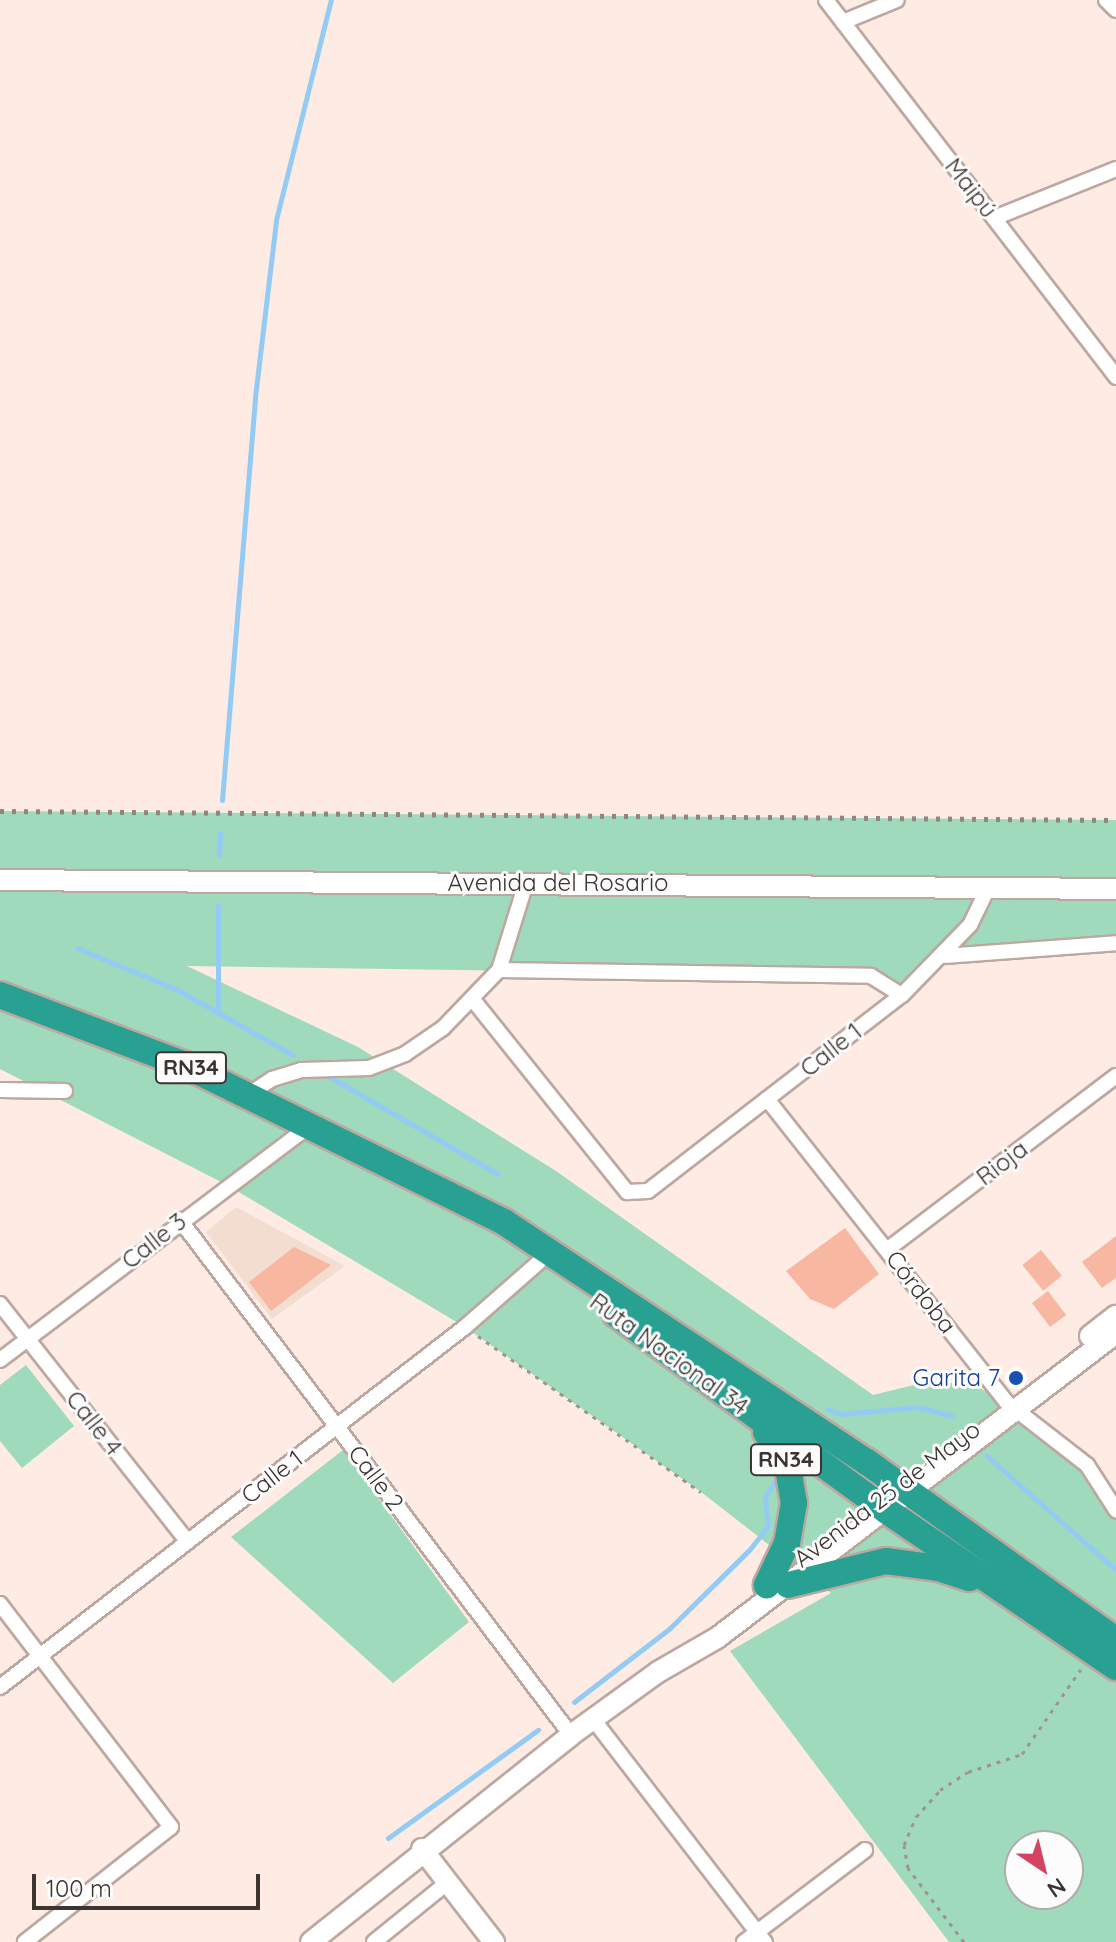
<!DOCTYPE html>
<html>
<head>
<meta charset="utf-8">
<style>
  body { margin:0 }
  #map { position:relative; width:1116px; height:1942px; overflow:hidden; background:#fdebe4; font-family:Quicksand,sans-serif }
  div>[style] { position:absolute }
  [style*='--x'] { left:calc(var(--x)*1px); top:calc(var(--y)*1px); width:calc(var(--w)*1px); rotate:calc(var(--a)*1deg) }
  .industrial>* { inset:0; background:#f3ddd1 }
  .green>* { inset:0; background:#9fdabc }
  .stream>* { height:5px; margin:-2.5px; padding:0 2.5px; transform-origin:2.5px; border-radius:2.5px; background:#93cbf4 }
  .building>* { inset:0; background:#f8b7a0; transform-origin:0 0 }
  .path>* { height:3px; margin-top:-1.5px; transform-origin:0; background:repeating-linear-gradient(90deg,#a1938e 0 4px,transparent 0 10px) }
  .roads { filter:drop-shadow(2px 0 #bda8a1) drop-shadow(-2px 0 #bda8a1) drop-shadow(0 2px #bda8a1) drop-shadow(0 -2px #bda8a1) }
  .street>* { height:14px; margin:-7px; padding:0 7px; transform-origin:7px; border-radius:7px; background:#fff }
  .secondary>* { height:20px; margin:-10px; padding:0 10px; transform-origin:10px; border-radius:10px; background:#fff }
  .highway>* { height:26px; margin:-13px; padding:0 13px; transform-origin:13px; border-radius:13px; background:#28a192 }
  .rail>* { height:5px; margin-top:-2.5px; transform-origin:0; background:repeating-linear-gradient(90deg,#918580 0 4px,transparent 0 12px) }
  .dots>* { width:22px; height:22px; translate:-50% -50%; box-sizing:border-box; border:4px solid #fcfcfc; border-radius:50% }
  span { translate:-50% -50%; white-space:nowrap; text-align:center; line-height:1.15; -webkit-text-stroke:6px #fcfcfc; paint-order:stroke }
  .shield-label span { padding:2px 6px; background:#fcfcfc; border:2px solid; border-radius:6px; -webkit-text-stroke-width:0 }
  .shield-label { font-size:22px; color:#3c3431; font-weight:700 }
  .street-label { font-size:24px; color:#3c3431 }
  .transit-label { font-size:24px; color:#164399 }
  .right { translate:-100% -50%; text-align:right }
  .north { position:absolute; left:1004px; top:1830px; width:80px; height:80px; box-sizing:border-box; background:#fcfcfc; border:2px solid #afacab; border-radius:50%; rotate:145deg; font-size:22px; font-weight:700; line-height:32px; text-align:center; color:#3c3431 }
  .north::after { content:''; display:block; margin:auto; width:28px; height:36px; background:#d44460; clip-path:polygon(50% 0,100% 100%,50% 72%,0 100%) }
  .scale { position:absolute; left:32px; top:1874px; width:228px; height:36px; box-sizing:border-box; border:4px solid #3c3431; border-top:0; padding-left:10px; font-size:24px; line-height:28px; white-space:nowrap; color:#3c3431; -webkit-text-stroke:6px #fcfcfc; paint-order:stroke }
</style>
</head>
<body>
<div id="map">
  <div class="industrial">
    <div style="clip-path:polygon(236px 1207px,345px 1266px,272px 1319px,206px 1232px)"></div>
  </div>
  <div class="green">
    <div style="clip-path:polygon(evenodd,0 811px,1116px 820px,1116px 943px,945px 956px,902px 995px,871px 976px,187px 966px,358px 1047px,556px 1171px,873px 1395px,926px 1382px,972px 1384px,1006px 1402px,1116px 1316px,1016px 1411px,1087px 1465px,1116px 1510px,1116px 1942px,949px 1942px,730px 1651px,831px 1593px,701px 1492px,465px 1327px,227px 1185px,0 1069px,0 811px,1020px 1846px,1068px 1846px,1068px 1894px,1020px 1894px,1020px 1846px)"></div>
    <div style="clip-path:polygon(26px 1365px,74px 1426px,22px 1468px,0 1441px,0 1385px)"></div>
    <div style="clip-path:polygon(343px 1450px,469px 1622px,393px 1683px,231px 1537px)"></div>
  </div>
  <div class="stream">
    <div style="--x:222;--y:800;--w:404;--a:-85.3"></div>
    <div style="--x:255;--y:397;--w:178;--a:-83.2"></div>
    <div style="--x:276;--y:220;--w:227;--a:-76"></div>
    <div style="--x:219;--y:855;--w:22;--a:-87"></div>
    <div style="--x:218;--y:905;--w:106;--a:90"></div>
    <div style="--x:77;--y:948;--w:109;--a:22.6"></div>
    <div style="--x:178;--y:990;--w:132;--a:29.5"></div>
    <div style="--x:328;--y:1076;--w:196;--a:30"></div>
    <div style="--x:827;--y:1409;--w:15;--a:20"></div>
    <div style="--x:841;--y:1414;--w:78;--a:-5.1"></div>
    <div style="--x:919;--y:1407;--w:34;--a:15"></div>
    <div style="--x:987;--y:1456;--w:172;--a:41.5"></div>
    <div style="--x:574;--y:1702;--w:121;--a:-37.6"></div>
    <div style="--x:670;--y:1628;--w:112;--a:-44.6"></div>
    <div style="--x:750;--y:1549;--w:29;--a:-52"></div>
    <div style="--x:768;--y:1526;--w:29;--a:-96"></div>
    <div style="--x:765;--y:1497;--w:17;--a:-57"></div>
    <div style="--x:388;--y:1838;--w:185;--a:-35.8"></div>
  </div>
  <div class="building">
    <div style="clip-path:polygon(845px 1228px,879px 1274px,834px 1309px,810px 1299px,786px 1271px)"></div>
    <div style="clip-path:polygon(1116px 1236px,1116px 1278px,1102px 1288px,1082px 1262px)"></div>
    <div style="clip-path:polygon(294px 1247px,331px 1265px,271px 1311px,249px 1282px)"></div>
    <div style="left:1041px;top:1250px;width:33px;height:24px;rotate:51deg"></div>
    <div style="left:1048px;top:1291px;width:30px;height:20px;rotate:53deg"></div>
  </div>
  <div class="path">
    <div style="--x:478;--y:1336;--w:272;--a:35"></div>
    <div style="--x:964;--y:1942;--w:93;--a:-127.1"></div>
    <div style="--x:908;--y:1868;--w:23;--a:-100"></div>
    <div style="--x:904;--y:1845;--w:30;--a:-67"></div>
    <div style="--x:916;--y:1817;--w:36;--a:-48"></div>
    <div style="--x:940;--y:1790;--w:33;--a:-33"></div>
    <div style="--x:968;--y:1772;--w:57;--a:-18.4"></div>
    <div style="--x:1022;--y:1754;--w:103;--a:-55.2"></div>
  </div>
  <div class="roads">
    <div class="street">
      <div style="--x:826;--y:0;--w:476;--a:52.4"></div>
      <div style="--x:1106;--y:0;--w:14;--a:45"></div>
      <div style="--x:843;--y:22;--w:58;--a:-22.2"></div>
      <div style="--x:994;--y:218;--w:131;--a:-21.9"></div>
      <div style="--x:945;--y:956;--w:171;--a:-4.3"></div>
      <div style="--x:499;--y:970;--w:372;--a:0.9"></div>
      <div style="--x:871;--y:976;--w:36;--a:32"></div>
      <div style="--x:474;--y:1001;--w:245;--a:51.3"></div>
      <div style="--x:627;--y:1192;--w:21;--a:-3"></div>
      <div style="--x:648;--y:1191;--w:321;--a:-37.7"></div>
      <div style="--x:902;--y:995;--w:98;--a:-45.8"></div>
      <div style="--x:970;--y:925;--w:43;--a:-64"></div>
      <div style="--x:0;--y:1090;--w:65;--a:0.9"></div>
      <div style="--x:249;--y:1094;--w:27;--a:-33"></div>
      <div style="--x:272;--y:1079;--w:30;--a:-17"></div>
      <div style="--x:301;--y:1070;--w:68;--a:-1.7"></div>
      <div style="--x:369;--y:1068;--w:39;--a:-21"></div>
      <div style="--x:405;--y:1054;--w:46;--a:-34.4"></div>
      <div style="--x:443;--y:1028;--w:81;--a:-46"></div>
      <div style="--x:499;--y:970;--w:91;--a:-72.8"></div>
      <div style="--x:767;--y:1099;--w:386;--a:51.7"></div>
      <div style="--x:1006;--y:1402;--w:103;--a:37.9"></div>
      <div style="--x:1087;--y:1465;--w:54;--a:57.2"></div>
      <div style="--x:180;--y:1220;--w:647;--a:52.79"></div>
      <div style="--x:888;--y:1249;--w:286;--a:-37.2"></div>
      <div style="--x:0;--y:1304;--w:303;--a:51.7"></div>
      <div style="--x:0;--y:1360;--w:390;--a:-37.1"></div>
      <div style="--x:0;--y:1604;--w:281;--a:52.5"></div>
      <div style="--x:171;--y:1827;--w:186;--a:141.8"></div>
      <div style="--x:0;--y:1687;--w:588;--a:-37.75"></div>
      <div style="--x:465;--y:1327;--w:98;--a:-41.3"></div>
      <div style="--x:593;--y:1719;--w:282;--a:52.4"></div>
      <div style="--x:374;--y:1942;--w:95;--a:-39"></div>
      <div style="--x:744;--y:1942;--w:152;--a:-37.2"></div>
    </div>
    <div class="secondary">
      <div style="--x:0;--y:880;--w:1116;--a:0.46"></div>
      <div style="--x:1090;--y:1336;--w:33;--a:-38"></div>
      <div style="--x:422;--y:1849;--w:118;--a:52.3"></div>
      <div style="--x:311;--y:1942;--w:332;--a:-38.5"></div>
      <div style="--x:571;--y:1735;--w:107;--a:-35.9"></div>
      <div style="--x:658;--y:1672;--w:68;--a:-30"></div>
      <div style="--x:717;--y:1638;--w:502;--a:-37.39"></div>
    </div>
    <div class="highway">
      <div style="--x:0;--y:995;--w:198;--a:20.7"></div>
      <div style="--x:185;--y:1065;--w:356;--a:26.2"></div>
      <div style="--x:504;--y:1222;--w:435;--a:33.5"></div>
      <div style="--x:867;--y:1462;--w:306;--a:35.6"></div>
      <div style="--x:616;--y:1314;--w:335;--a:36"></div>
      <div style="--x:887;--y:1511;--w:277;--a:34.3"></div>
      <div style="--x:766;--y:1432;--w:37;--a:56"></div>
      <div style="--x:787;--y:1463;--w:41;--a:80.1"></div>
      <div style="--x:794;--y:1503;--w:41;--a:99.9"></div>
      <div style="--x:787;--y:1543;--w:47;--a:115.5"></div>
      <div style="--x:788;--y:1585;--w:101;--a:-13.8"></div>
      <div style="--x:886;--y:1561;--w:52;--a:7.7"></div>
      <div style="--x:938;--y:1568;--w:33;--a:18"></div>
    </div>
  </div>
  <div class="rail">
    <div style="--x:0;--y:811;--w:1116;--a:0.46"></div>
  </div>
  <div class="dots">
    <div style="left:1016px;top:1378px;background:#1a4fb4"></div>
  </div>
  <div class="shield-label">
    <span style="left:191px;top:1068px">RN34</span>
    <span style="left:786px;top:1460px">RN34</span>
  </div>
  <div class="street-label">
    <span style="left:971px;top:188px;rotate:52deg">Maipú</span>
    <span style="left:558px;top:883px">Avenida del Rosario</span>
    <span style="left:831px;top:1050px;rotate:-38deg">Calle 1</span>
    <span style="left:1002px;top:1163px;rotate:-37deg">Rioja</span>
    <span style="left:154px;top:1241px;rotate:-38deg">Calle 3</span>
    <span style="left:921px;top:1292px;rotate:52deg">Córdoba</span>
    <span style="left:669px;top:1354px;rotate:36deg">Ruta Nacional 34</span>
    <span style="left:94px;top:1423px;rotate:52deg">Calle 4</span>
    <span style="left:272px;top:1477px;rotate:-38deg">Calle 1</span>
    <span style="left:376px;top:1478px;rotate:53deg">Calle 2</span>
    <span style="left:887px;top:1494px;rotate:-37deg">Avenida 25 de Mayo</span>
  </div>
  <div class="transit-label">
    <span class="right" style="left:1000px;top:1378px">Garita 7</span>
  </div>
  <div class="north">N</div>
  <div class="scale">100 m</div>
</div>
</body>
</html>
